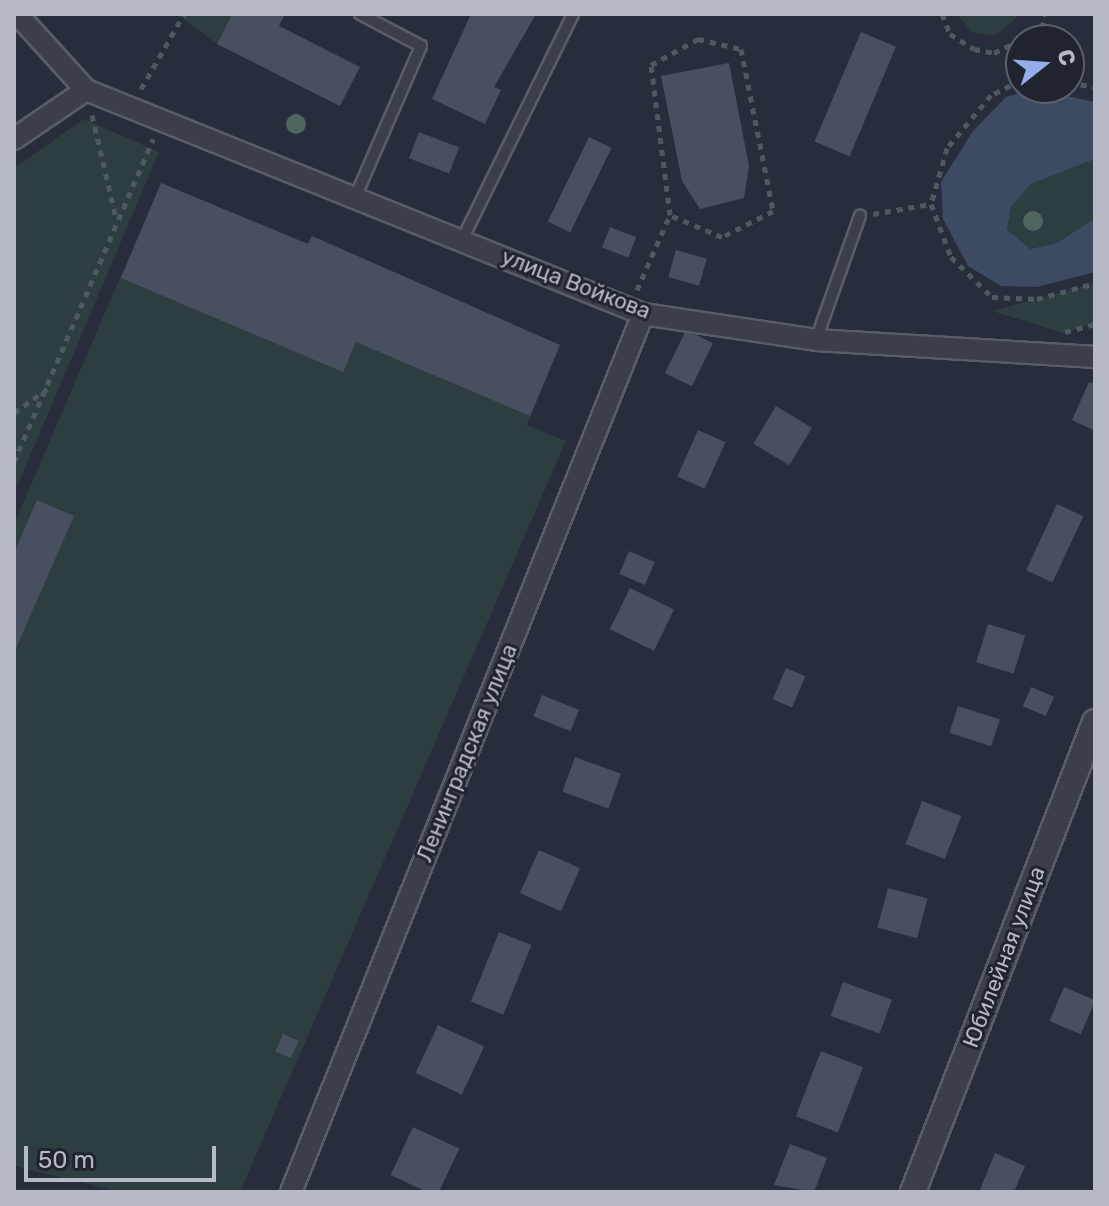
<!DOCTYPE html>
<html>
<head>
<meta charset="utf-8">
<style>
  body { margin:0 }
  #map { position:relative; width:1109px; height:1206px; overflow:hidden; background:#272d3b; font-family:Rubik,sans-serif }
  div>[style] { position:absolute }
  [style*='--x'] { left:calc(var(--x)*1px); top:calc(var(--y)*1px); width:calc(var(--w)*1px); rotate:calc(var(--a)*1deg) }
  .green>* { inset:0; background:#2d3d40 }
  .water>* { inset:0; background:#3e4962 }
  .building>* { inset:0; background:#48505f; transform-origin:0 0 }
  .path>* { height:5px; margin-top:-2.5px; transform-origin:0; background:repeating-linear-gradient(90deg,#4d5b60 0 6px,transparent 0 12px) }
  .roads { filter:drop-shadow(2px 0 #585d69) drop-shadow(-2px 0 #585d69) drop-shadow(0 2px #585d69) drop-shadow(0 -2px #585d69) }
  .service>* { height:10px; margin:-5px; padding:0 5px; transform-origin:5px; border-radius:5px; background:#3a3f4b }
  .minor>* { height:20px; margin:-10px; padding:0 10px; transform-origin:10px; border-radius:10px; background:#3a3f4b }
  .tertiary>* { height:24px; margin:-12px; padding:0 12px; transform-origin:12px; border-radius:12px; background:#3a3f4b }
  .trees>* { width:20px; height:20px; margin:-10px; border-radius:50%; background:#4f665f }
  span { translate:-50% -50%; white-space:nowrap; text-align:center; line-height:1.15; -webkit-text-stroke:6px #1f2430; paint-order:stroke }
  .street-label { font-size:22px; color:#b6bac7 }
  .frame { position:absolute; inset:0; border:16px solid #b6bac7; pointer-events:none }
  .north { position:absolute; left:1005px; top:24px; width:80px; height:80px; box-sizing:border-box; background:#1f2430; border:2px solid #5b606c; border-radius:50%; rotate:73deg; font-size:22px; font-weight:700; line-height:32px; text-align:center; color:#b6bac7 }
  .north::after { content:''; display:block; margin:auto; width:28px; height:36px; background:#96adec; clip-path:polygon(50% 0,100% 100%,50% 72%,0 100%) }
  .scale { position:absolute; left:24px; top:1146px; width:192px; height:36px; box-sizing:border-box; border:4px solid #b6bac7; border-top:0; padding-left:10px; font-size:24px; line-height:28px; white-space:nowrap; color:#b6bac7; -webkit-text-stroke:6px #1f2430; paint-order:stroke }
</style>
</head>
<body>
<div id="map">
  <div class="green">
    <div style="clip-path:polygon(177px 14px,232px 14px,217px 44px)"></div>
    <div style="clip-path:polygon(957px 14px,1021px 14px,995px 36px,972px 32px)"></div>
    <div style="clip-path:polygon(84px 119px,159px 152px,14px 494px,14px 168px)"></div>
    <div style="clip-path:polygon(1095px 159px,1095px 218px,1057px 243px,1029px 249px,1007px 231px,1011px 207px,1031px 184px)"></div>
    <div style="clip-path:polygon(161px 183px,307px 244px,312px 236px,560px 345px,527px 425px,566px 441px,240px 1192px,121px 1192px,14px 1166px,14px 524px)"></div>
    <div style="clip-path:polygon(1095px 283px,1095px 324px,1063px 333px,992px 311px)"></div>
  </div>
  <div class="water">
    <div style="clip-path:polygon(1034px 89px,1095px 102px,1095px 159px,1031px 184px,1011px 207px,1007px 230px,1030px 249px,1057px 243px,1095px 218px,1095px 272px,1037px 287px,1001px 286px,968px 266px,943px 219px,941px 182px,973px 131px,1006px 97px)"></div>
  </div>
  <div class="building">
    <div style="clip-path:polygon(232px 14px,285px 14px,279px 26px,360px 67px,340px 106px,217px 44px)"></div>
    <div style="clip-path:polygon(471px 14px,536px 14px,494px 87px,501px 90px,485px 124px,432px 99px)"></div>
    <div style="left:861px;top:32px;width:38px;height:119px;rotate:23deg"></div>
    <div style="clip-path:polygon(729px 63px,749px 166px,744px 198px,700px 209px,682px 181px,661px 76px)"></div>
    <div style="left:419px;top:132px;width:43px;height:28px;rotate:21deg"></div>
    <div style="left:589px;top:137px;width:25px;height:94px;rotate:26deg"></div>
    <div style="clip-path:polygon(161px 183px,308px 244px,312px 236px,560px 345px,530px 416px,356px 342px,343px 372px,121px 278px)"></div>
    <div style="left:610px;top:227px;width:28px;height:22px;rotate:21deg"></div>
    <div style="left:676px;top:250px;width:32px;height:28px;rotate:16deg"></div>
    <div style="left:686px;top:330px;width:30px;height:48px;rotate:26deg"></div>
    <div style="clip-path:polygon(1089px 382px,1095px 384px,1095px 431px,1072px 420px)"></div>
    <div style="left:776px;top:406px;width:42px;height:44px;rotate:31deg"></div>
    <div style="left:698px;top:430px;width:30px;height:51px;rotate:24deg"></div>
    <div style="clip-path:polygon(37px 500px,74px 516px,14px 653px,14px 553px)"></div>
    <div style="left:1057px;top:504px;width:29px;height:73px;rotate:25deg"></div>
    <div style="left:629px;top:551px;width:28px;height:25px;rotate:23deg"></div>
    <div style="left:630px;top:588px;width:49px;height:46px;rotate:26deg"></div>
    <div style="left:988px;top:624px;width:39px;height:40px;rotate:17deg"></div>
    <div style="left:786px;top:668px;width:21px;height:34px;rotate:23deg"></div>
    <div style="left:1031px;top:687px;width:25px;height:21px;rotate:23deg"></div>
    <div style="left:542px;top:695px;width:40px;height:23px;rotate:22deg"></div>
    <div style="left:958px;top:706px;width:44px;height:28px;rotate:18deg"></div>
    <div style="left:575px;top:757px;width:49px;height:37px;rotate:20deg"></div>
    <div style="left:922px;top:801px;width:42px;height:46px;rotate:21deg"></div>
    <div style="left:539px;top:850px;width:45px;height:47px;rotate:24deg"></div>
    <div style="left:888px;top:888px;width:41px;height:41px;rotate:15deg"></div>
    <div style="left:499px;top:932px;width:35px;height:75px;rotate:22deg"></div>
    <div style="left:843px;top:982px;width:52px;height:36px;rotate:20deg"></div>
    <div style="left:1064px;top:987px;width:34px;height:37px;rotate:23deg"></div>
    <div style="left:438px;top:1025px;width:51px;height:53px;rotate:25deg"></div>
    <div style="left:283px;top:1034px;width:17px;height:19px;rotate:24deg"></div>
    <div style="left:821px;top:1051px;width:45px;height:70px;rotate:21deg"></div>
    <div style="left:413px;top:1127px;width:51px;height:53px;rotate:25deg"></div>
    <div style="clip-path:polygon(790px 1144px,827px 1158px,814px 1192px,774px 1185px)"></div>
    <div style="clip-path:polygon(995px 1153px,1025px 1166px,1014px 1192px,979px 1192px)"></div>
  </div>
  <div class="path">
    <div style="--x:942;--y:14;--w:22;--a:68"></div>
    <div style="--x:950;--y:34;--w:28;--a:32"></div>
    <div style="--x:974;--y:49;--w:20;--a:11"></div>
    <div style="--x:994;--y:53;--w:30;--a:-26"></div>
    <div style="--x:1022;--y:40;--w:26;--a:-36"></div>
    <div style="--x:1042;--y:40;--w:26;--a:-86"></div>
    <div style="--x:1021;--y:80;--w:34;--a:153"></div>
    <div style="--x:991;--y:95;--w:69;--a:129.7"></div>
    <div style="--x:947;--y:148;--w:58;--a:105.9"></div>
    <div style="--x:931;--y:204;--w:57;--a:69.3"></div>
    <div style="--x:951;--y:257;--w:57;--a:44.3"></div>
    <div style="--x:992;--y:297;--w:45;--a:2.5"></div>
    <div style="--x:1037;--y:299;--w:60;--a:-15.4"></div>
    <div style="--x:1069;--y:82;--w:26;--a:11"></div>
    <div style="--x:141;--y:89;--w:86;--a:-60.2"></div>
    <div style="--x:92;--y:115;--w:102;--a:76.9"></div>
    <div style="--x:873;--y:214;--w:58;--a:-10"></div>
    <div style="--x:637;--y:290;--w:82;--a:-66.3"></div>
    <div style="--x:670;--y:215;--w:151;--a:-97.2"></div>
    <div style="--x:651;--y:65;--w:54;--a:-29"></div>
    <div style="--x:698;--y:39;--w:44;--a:13.1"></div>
    <div style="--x:741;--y:49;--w:165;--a:78.8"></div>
    <div style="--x:773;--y:211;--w:57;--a:153"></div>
    <div style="--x:722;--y:237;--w:56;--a:-157.1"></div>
    <div style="--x:1065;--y:332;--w:31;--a:-15"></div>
    <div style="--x:14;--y:413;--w:41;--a:-36"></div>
    <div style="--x:14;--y:462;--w:352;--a:-66.7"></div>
  </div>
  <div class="roads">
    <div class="service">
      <div style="--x:354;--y:200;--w:168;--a:-66.5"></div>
      <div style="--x:421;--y:46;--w:69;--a:-152.3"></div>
      <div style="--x:462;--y:240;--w:252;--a:-63.8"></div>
      <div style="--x:816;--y:340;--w:132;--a:-70.5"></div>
    </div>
    <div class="minor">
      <div style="--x:86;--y:90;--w:600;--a:21.91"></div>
      <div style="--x:643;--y:314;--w:175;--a:8.5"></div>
      <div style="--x:816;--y:340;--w:280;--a:3.5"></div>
      <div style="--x:14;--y:139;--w:87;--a:-34.2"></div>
      <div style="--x:86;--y:90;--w:103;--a:-132.2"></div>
      <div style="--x:291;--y:1192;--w:946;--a:-68.15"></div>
    </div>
    <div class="tertiary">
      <div style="--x:913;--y:1192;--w:504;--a:-68.83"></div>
    </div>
  </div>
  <div class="trees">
    <div style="left:296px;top:124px"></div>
    <div style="left:1033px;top:221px"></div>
  </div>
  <div class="street-label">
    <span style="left:576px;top:284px;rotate:21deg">улица Войкова</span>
    <span style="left:467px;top:753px;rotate:-68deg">Ленинградская улица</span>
    <span style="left:1004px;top:957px;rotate:-69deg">Юбилейная улица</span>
  </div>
  <div class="frame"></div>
  <div class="north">С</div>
  <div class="scale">50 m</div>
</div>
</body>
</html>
